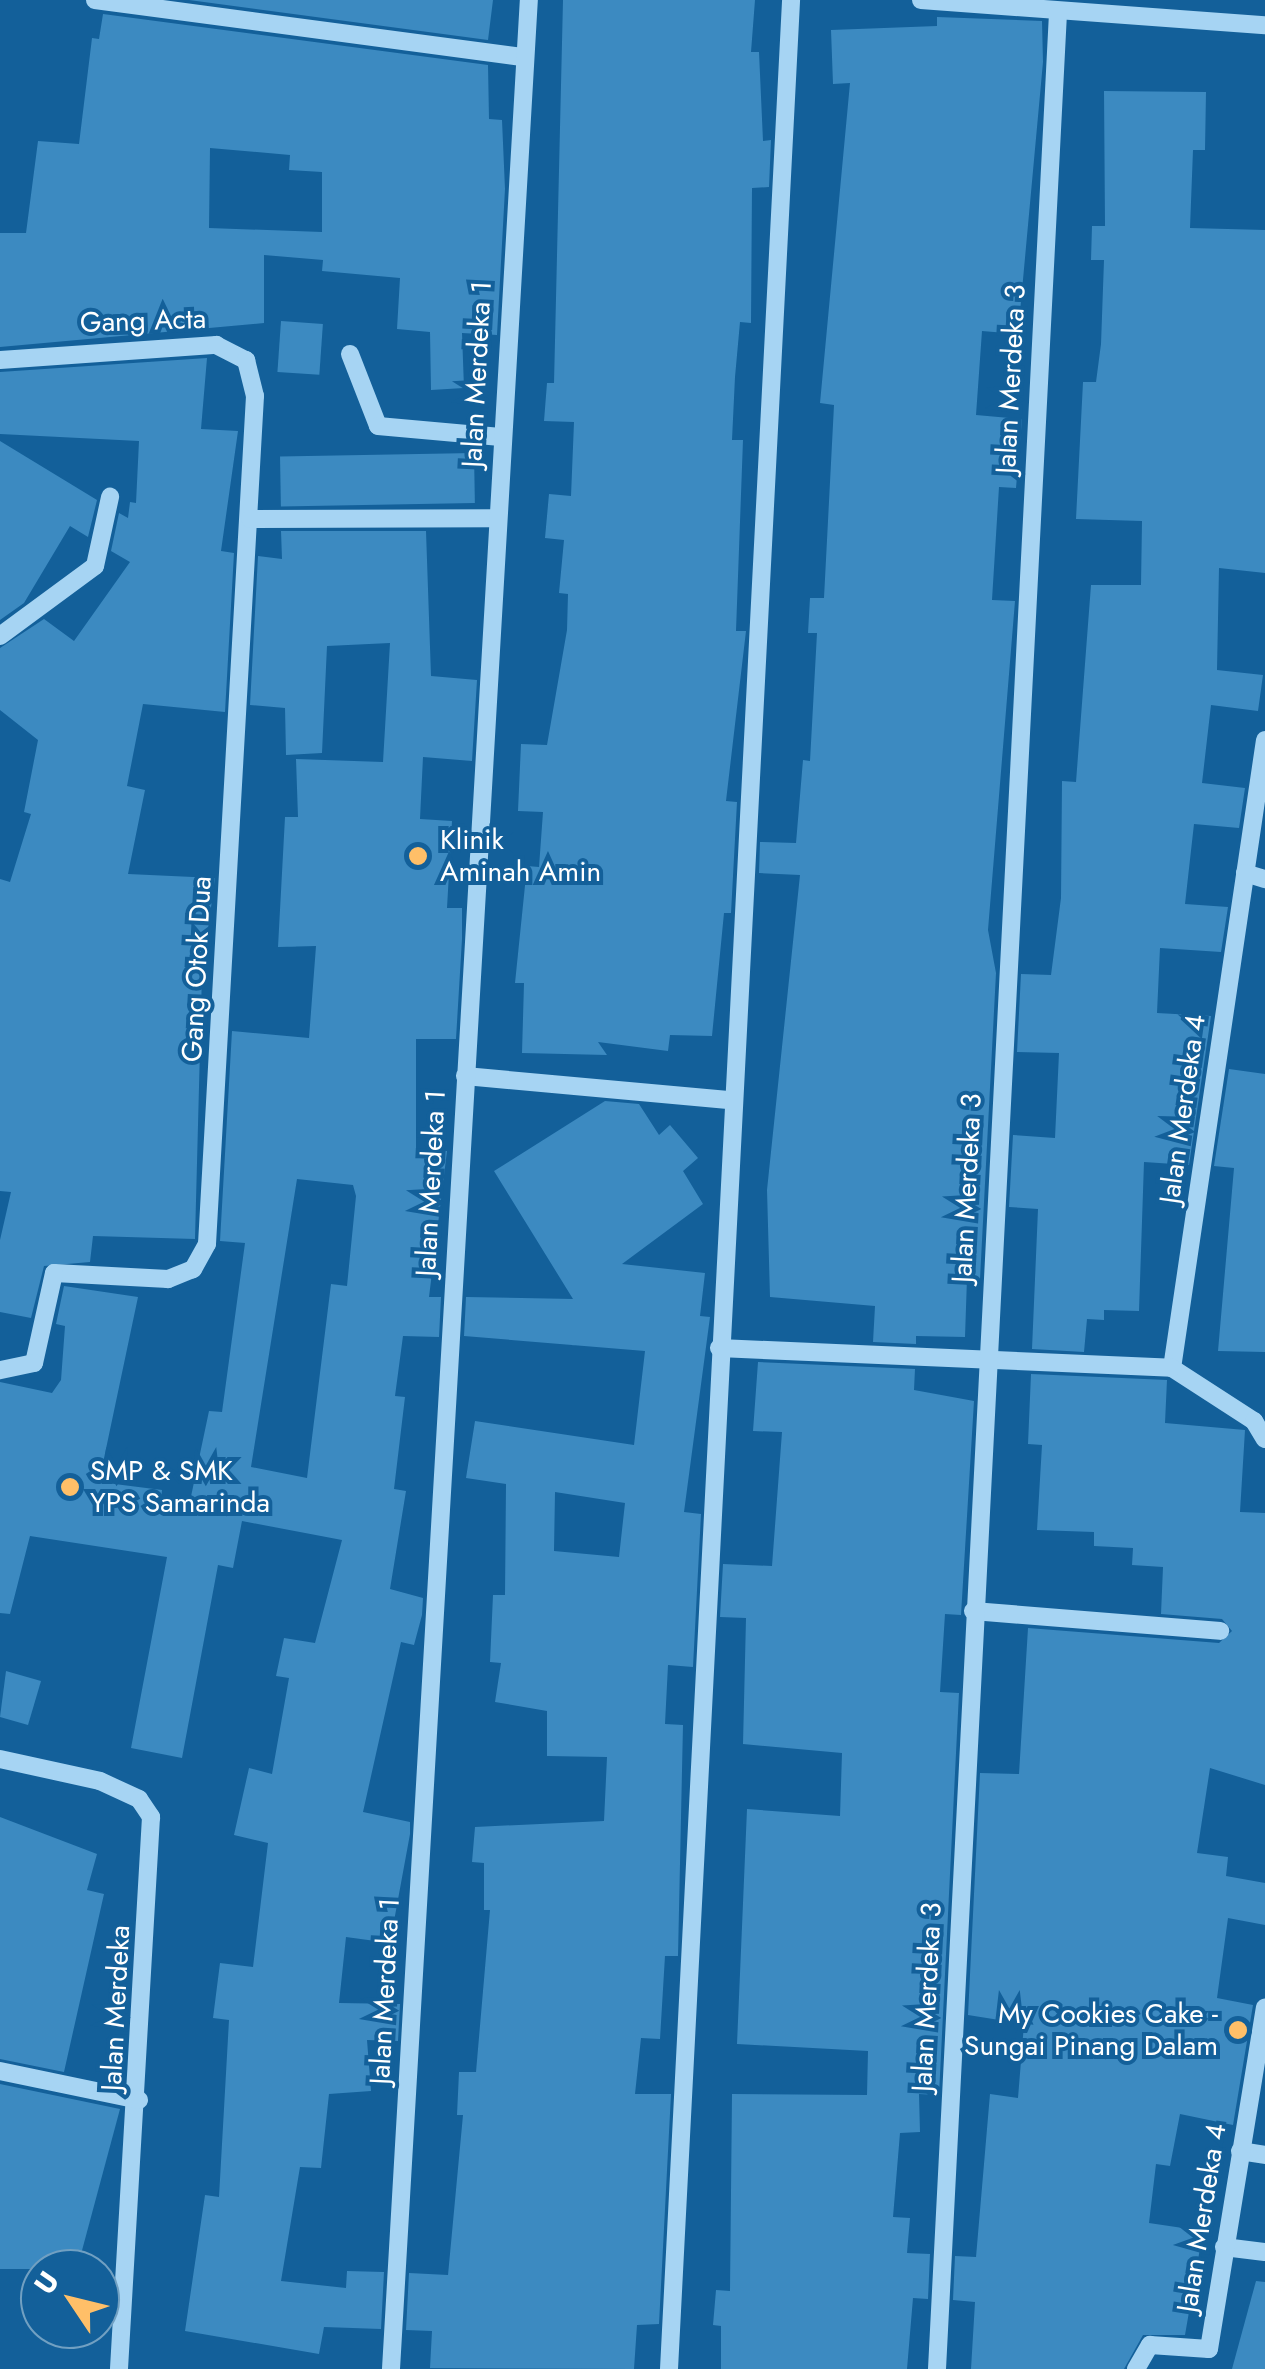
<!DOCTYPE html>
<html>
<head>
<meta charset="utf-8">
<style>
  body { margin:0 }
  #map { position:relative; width:1265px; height:2369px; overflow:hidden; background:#13609a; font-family:Jost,sans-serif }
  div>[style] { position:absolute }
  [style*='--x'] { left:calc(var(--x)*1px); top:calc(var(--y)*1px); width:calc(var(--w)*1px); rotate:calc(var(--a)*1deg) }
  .building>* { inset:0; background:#3c8ac1; transform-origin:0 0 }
  .minor>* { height:18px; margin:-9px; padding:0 9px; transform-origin:9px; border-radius:9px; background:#a6d4f3 }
  .dots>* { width:28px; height:28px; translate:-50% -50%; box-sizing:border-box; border:5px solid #13609a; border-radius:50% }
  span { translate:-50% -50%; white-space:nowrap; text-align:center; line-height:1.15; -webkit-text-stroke:8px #13609a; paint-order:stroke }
  .street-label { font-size:28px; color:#fff }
  .poi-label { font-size:28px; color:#fff }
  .left { translate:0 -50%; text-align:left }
  .right { translate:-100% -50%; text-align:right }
  .north { position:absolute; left:20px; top:2249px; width:100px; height:100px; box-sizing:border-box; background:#13609a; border:2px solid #71a0c2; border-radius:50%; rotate:305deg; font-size:28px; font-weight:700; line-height:40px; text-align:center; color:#fff }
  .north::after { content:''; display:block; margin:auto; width:35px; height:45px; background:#ffbf68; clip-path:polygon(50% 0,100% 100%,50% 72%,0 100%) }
</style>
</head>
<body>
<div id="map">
  <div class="building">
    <div style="clip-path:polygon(189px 0,493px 0,488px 40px)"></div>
    <div style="clip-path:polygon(563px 0,755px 0,751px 52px,759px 52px,763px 141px,771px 140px,769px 187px,752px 188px,751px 323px,740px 322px,735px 377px,732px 440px,743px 440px,736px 631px,746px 631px,726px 801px,737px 802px,731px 913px,724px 913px,712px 1036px,670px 1035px,668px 1051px,598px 1042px,607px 1055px,522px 1053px,524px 983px,515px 983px,527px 866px,539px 867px,543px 812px,518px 811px,521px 744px,547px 745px,567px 630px,568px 594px,559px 593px,564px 540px,545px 538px,549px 494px,571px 496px,574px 422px,544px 421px,547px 383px,554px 383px)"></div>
    <div style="clip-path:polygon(evenodd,103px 14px,488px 65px,489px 119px,502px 120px,505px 189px,497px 335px,462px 333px,464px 388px,431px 390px,430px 332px,397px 329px,400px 278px,322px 271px,323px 260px,264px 255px,264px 323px,0 347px,0 233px,26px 233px,38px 141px,79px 144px,92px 38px,99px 39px,103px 14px,210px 148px,290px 155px,289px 170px,322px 172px,322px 232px,209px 228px,210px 148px)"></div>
    <div style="clip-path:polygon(937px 17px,1042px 21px,1043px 62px,1018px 334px,982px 331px,976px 415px,1022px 419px,1016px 488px,999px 487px,992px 600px,1015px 601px,988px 930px,996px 973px,980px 1279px,967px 1278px,965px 1337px,916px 1336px,916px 1344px,873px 1342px,875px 1306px,770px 1297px,767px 1190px,800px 875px,759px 873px,760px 842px,796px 843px,803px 760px,810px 761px,817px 633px,808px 633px,810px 598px,824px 598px,834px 405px,820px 403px,850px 83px,833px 84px,831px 30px,937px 26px)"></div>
    <div style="clip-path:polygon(1104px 91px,1206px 92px,1205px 150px,1193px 150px,1190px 228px,1265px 230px,1265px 573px,1219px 568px,1217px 670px,1263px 675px,1258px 711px,1211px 705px,1202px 783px,1245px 788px,1239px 828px,1194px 824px,1185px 904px,1228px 907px,1221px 952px,1160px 948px,1157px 1013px,1211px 1016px,1189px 1165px,1144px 1162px,1139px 1311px,1104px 1310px,1104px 1320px,1087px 1319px,1084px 1352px,1032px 1349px,1038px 1209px,1009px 1207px,1013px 1135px,1055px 1138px,1059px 1053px,1017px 1052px,1021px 974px,1051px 975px,1061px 898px,1062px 781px,1076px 782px,1091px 585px,1141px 585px,1142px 521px,1076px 519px,1083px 382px,1096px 382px,1101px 344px,1104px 260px,1091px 260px,1092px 226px,1105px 226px)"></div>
    <div style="left:281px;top:321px;width:42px;height:51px;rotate:4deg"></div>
    <div style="clip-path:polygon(207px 358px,201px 429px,238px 431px,221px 551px,234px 553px,225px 712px,143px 704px,127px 786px,145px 790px,128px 874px,215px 878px,202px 973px,195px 1239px,93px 1236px,90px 1262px,44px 1266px,31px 1318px,0 1312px,0 1240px,11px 1192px,0 1191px,0 879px,10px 882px,31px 814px,24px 812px,38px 740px,0 710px,0 648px,44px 619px,74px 641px,130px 562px,111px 551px,119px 513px,128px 518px,130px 502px,136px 503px,139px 441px,0 434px,0 372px)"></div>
    <div style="clip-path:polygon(0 441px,97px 500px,88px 537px,70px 526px,24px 603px,0 620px)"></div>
    <div style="left:474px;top:453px;width:50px;height:194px;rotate:89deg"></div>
    <div style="clip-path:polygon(evenodd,281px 531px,426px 531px,431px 676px,477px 680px,472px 761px,423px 757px,420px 819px,452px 821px,447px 908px,462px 908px,462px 939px,456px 1039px,416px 1039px,416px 1149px,447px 1151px,429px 1297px,441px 1297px,439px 1337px,403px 1336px,395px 1396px,405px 1397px,394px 1489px,406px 1491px,390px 1589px,423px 1598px,422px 1615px,414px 1645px,401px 1642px,363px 1812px,410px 1822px,410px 1834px,390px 1943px,346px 1937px,339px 2003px,400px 2004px,398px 2041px,367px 2040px,371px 2091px,329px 2094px,321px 2168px,300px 2167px,281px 2281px,346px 2288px,347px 2271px,384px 2272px,381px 2329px,324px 2327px,319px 2354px,185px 2331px,205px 2195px,219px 2197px,229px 2020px,213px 2018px,220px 1963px,253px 1967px,268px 1843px,234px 1835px,249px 1768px,272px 1774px,289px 1678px,276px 1676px,284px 1638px,315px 1643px,342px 1540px,242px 1521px,233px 1568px,218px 1565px,182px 1758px,131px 1748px,167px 1557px,30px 1536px,10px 1614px,0 1613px,0 1382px,52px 1393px,61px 1380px,65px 1326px,56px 1324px,64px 1286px,138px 1297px,99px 1482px,162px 1490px,161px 1502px,189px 1506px,209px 1411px,222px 1412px,245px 1243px,220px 1241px,232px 1031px,309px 1038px,316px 946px,278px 947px,285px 817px,298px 817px,296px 759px,383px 762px,390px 643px,327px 646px,322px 753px,286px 755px,285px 708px,250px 705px,258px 556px,282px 559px,281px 531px,297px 1179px,353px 1185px,356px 1196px,347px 1286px,331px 1284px,307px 1478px,251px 1467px,297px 1179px)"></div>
    <div style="clip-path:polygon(1229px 1069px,1265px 1074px,1265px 1352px,1218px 1351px,1234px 1168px,1214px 1166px)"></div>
    <div style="clip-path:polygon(evenodd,605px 1101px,639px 1104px,659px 1135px,670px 1125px,698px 1158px,683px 1171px,703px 1204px,622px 1264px,705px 1273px,700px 1316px,710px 1317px,684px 1512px,701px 1514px,693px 1667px,668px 1665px,665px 1724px,683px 1725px,678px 1956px,665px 1956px,660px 2039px,641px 2038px,635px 2094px,671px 2094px,659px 2324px,637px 2325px,634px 2369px,430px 2368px,432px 2331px,406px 2330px,409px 2273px,448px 2275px,463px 2115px,457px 2115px,459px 2072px,476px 2072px,490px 1910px,484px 1910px,484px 1863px,472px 1862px,475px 1827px,604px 1821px,607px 1757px,547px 1756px,547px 1711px,495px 1702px,501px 1663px,490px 1662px,493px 1595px,505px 1595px,506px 1484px,466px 1478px,475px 1421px,634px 1445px,645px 1351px,464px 1336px,466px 1297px,573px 1299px,494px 1171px,605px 1101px,555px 1492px,625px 1503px,619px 1557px,554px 1551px,555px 1492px)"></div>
    <div style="clip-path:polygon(758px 1362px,915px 1369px,914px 1390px,974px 1401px,961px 1615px,945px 1614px,940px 1692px,959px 1693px,939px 2095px,919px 2094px,920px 2132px,900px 2133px,893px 2217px,910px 2218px,907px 2253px,930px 2254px,928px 2299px,913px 2298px,907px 2369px,721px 2369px,721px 2326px,713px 2325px,716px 2290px,730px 2291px,732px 2094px,867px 2095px,868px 2051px,737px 2044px,747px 1809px,840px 1816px,842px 1753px,743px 1744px,746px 1618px,720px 1617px,723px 1564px,772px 1566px,782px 1432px,753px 1431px)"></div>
    <div style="clip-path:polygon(1031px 1374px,1167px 1380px,1165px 1423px,1245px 1430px,1240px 1512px,1265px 1513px,1265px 1785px,1210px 1768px,1197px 1853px,1228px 1857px,1226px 1876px,1265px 1883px,1265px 1925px,1228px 1918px,1217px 1998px,1253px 2005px,1233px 2125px,1180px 2114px,1170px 2166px,1156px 2164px,1149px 2223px,1203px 2231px,1185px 2335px,1143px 2335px,1124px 2369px,971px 2369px,975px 2302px,953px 2300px,955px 2256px,976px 2257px,990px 2094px,1018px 2098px,1024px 2024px,968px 2015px,980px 1773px,1019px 1774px,1028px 1628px,1219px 1643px,1232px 1631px,1222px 1619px,1161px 1614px,1163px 1567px,1132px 1565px,1133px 1548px,1094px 1546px,1094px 1532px,1037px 1530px,1042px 1445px,1028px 1444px)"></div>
    <div style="clip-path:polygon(6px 1671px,41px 1681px,28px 1725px,0 1717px)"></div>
    <div style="clip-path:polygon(0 1817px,97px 1854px,87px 1890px,104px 1894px,64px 2072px,0 2059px)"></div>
    <div style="clip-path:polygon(0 2084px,120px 2109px,77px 2269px,0 2269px)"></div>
    <div style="clip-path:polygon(1256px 2281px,1265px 2282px,1265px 2369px,1232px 2369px)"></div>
  </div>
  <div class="minor">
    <div style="--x:95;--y:0;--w:431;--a:7.6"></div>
    <div style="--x:921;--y:0;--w:345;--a:4.2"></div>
    <div style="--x:350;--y:354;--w:77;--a:68.7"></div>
    <div style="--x:378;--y:426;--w:123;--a:5.1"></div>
    <div style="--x:0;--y:360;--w:217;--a:-4"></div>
    <div style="--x:216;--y:345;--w:34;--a:27"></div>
    <div style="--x:246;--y:360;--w:37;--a:76"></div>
    <div style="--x:255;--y:396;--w:849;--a:93.24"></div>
    <div style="--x:207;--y:1244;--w:29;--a:119"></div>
    <div style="--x:193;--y:1269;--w:27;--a:158"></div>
    <div style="--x:168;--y:1279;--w:114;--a:-177"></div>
    <div style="--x:54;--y:1273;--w:92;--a:102.5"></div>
    <div style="--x:34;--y:1363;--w:35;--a:168"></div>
    <div style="--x:250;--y:519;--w:246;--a:-0.2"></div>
    <div style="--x:0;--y:636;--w:118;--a:-36.4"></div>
    <div style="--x:95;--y:566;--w:71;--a:-77.7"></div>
    <div style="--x:1265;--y:740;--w:635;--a:98.42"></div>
    <div style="--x:1172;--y:1368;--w:98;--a:32.9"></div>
    <div style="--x:1254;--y:1421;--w:21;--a:59"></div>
    <div style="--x:1245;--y:873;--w:21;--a:17"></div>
    <div style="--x:465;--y:1076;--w:267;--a:5.2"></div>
    <div style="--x:719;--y:1348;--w:453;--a:2.5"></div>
    <div style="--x:973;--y:1611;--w:248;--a:4.6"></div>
    <div style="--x:0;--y:1759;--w:102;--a:12.4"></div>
    <div style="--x:100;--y:1781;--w:43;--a:24.8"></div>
    <div style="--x:139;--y:1799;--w:22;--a:56"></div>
    <div style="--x:151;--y:1817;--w:553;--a:93.32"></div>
    <div style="--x:0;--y:2071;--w:142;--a:11.8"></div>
    <div style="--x:1240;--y:2151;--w:25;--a:9"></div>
    <div style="--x:1224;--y:2247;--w:41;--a:7"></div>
    <div style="--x:391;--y:2369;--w:2373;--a:-86.67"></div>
    <div style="--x:669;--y:2369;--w:2372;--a:-87.05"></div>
    <div style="--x:937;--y:2369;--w:2361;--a:-87.06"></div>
    <div style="--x:1136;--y:2369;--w:28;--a:-60"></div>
    <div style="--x:1150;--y:2345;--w:59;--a:3.9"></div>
    <div style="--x:1209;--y:2349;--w:346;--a:-80.7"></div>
  </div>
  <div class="dots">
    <div style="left:418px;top:856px;background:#ffbf68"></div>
    <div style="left:70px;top:1487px;background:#ffbf68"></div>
    <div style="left:1238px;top:2030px;background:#ffbf68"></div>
  </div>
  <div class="street-label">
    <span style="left:143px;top:321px;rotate:-2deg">Gang Acta</span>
    <span style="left:477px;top:374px;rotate:-87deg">Jalan Merdeka 1</span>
    <span style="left:1011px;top:379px;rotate:-87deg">Jalan Merdeka 3</span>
    <span style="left:197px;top:969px;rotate:-87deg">Gang Otok Dua</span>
    <span style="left:1183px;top:1109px;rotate:-82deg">Jalan Merdeka 4</span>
    <span style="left:431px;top:1183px;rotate:-87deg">Jalan Merdeka 1</span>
    <span style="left:967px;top:1188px;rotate:-87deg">Jalan Merdeka 3</span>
    <span style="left:385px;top:1991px;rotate:-87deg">Jalan Merdeka 1</span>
    <span style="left:927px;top:1997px;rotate:-87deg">Jalan Merdeka 3</span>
    <span style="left:116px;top:2008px;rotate:-87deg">Jalan Merdeka</span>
    <span style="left:1202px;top:2218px;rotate:-81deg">Jalan Merdeka 4</span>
  </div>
  <div class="poi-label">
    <span class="left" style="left:440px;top:856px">Klinik<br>Aminah Amin</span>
    <span class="left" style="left:90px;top:1487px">SMP &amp; SMK<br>YPS Samarinda</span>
    <span class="right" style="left:1218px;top:2030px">My Cookies Cake -<br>Sungai Pinang Dalam</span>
  </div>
  <div class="north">U</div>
</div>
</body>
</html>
